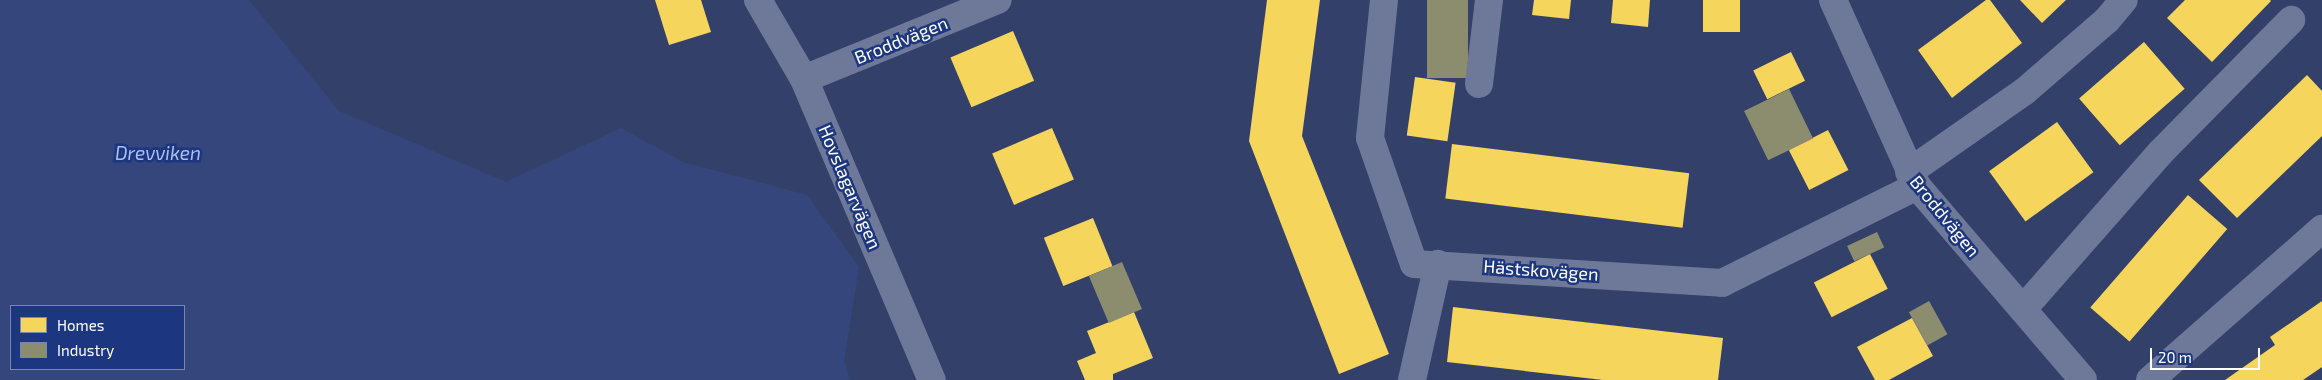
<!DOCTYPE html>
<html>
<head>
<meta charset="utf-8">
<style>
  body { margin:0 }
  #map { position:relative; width:2322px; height:380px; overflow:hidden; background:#33416a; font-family:"Exo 2",sans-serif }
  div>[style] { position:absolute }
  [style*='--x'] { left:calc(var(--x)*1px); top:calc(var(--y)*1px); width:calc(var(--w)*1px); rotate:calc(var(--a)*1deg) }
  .water>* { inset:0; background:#35467d }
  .homes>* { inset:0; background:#f6d55c; transform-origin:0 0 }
  .industry>* { inset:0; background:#8c8c6e; transform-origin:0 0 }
  .minor>* { height:28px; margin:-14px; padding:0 14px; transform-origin:14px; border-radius:14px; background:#6e7898 }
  span { translate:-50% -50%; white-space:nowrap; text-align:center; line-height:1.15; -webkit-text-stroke:5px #1d3680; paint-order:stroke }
  .street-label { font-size:18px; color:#fff }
  .water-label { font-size:19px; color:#acbff1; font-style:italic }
  .legend { position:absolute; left:10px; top:305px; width:175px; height:65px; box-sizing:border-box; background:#1d3680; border:1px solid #7786b3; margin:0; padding:6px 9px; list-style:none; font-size:15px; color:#fff }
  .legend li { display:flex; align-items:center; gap:10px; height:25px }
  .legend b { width:25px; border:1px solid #7786b3 }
  .scale { position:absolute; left:2150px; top:348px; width:110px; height:22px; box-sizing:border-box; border:2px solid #fff; border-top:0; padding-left:6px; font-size:15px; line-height:18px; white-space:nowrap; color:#fff; -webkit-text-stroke:4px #1d3680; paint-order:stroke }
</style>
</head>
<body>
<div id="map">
  <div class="water">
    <div style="clip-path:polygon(evenodd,0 0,249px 0,339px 111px,506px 182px,621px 128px,683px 162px,807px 195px,859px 267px,844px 361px,850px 380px,0 380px,0 0,11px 306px,184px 306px,184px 369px,11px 369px,11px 306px)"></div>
  </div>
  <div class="homes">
    <div style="clip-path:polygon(655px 0,701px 0,711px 32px,669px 45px)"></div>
    <div style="clip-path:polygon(1267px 0,1320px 0,1302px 136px,1389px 354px,1339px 374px,1249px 141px)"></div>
    <div style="clip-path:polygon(1534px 0,1571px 0,1569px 19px,1532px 15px)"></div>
    <div style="clip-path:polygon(1613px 0,1650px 0,1648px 27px,1611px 23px)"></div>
    <div style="left:1703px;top:0;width:37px;height:32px"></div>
    <div style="clip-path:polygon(1986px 0,1990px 0,2022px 43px,1952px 98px,1918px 50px)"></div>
    <div style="clip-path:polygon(2020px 0,2066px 0,2042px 23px)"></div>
    <div style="clip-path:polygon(2185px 0,2270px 0,2271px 1px,2212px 62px,2167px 18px)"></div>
    <div style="left:1013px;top:31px;width:54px;height:68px;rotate:67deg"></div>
    <div style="left:2144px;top:42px;width:62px;height:86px;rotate:49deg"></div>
    <div style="left:1791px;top:52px;width:32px;height:42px;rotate:64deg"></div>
    <div style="clip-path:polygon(2307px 75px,2322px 91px,2322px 136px,2237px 218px,2199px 180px)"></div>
    <div style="left:1415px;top:77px;width:41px;height:59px;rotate:8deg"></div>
    <div style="left:2057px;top:122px;width:62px;height:84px;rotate:54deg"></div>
    <div style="left:1052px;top:128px;width:56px;height:65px;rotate:67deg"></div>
    <div style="left:1828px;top:130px;width:45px;height:44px;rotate:63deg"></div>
    <div style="left:1452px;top:144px;width:239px;height:55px;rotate:7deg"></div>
    <div style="left:2188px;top:195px;width:52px;height:149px;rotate:41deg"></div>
    <div style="left:1093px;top:218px;width:52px;height:53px;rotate:68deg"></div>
    <div style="left:1870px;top:254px;width:39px;height:63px;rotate:63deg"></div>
    <div style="clip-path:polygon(2322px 301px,2322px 367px,2303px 380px,2225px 380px,2275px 345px,2270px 337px)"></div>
    <div style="clip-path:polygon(1453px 307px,1723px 338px,1718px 380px,1603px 380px,1447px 362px)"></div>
    <div style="clip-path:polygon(1134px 312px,1153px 358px,1113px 374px,1113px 380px,1085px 380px,1077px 361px,1096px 353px,1087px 331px)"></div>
    <div style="clip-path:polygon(1912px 318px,1933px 356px,1889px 380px,1875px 380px,1857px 347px)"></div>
  </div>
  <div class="industry">
    <div style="left:1427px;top:0;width:41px;height:78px"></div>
    <div style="left:1789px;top:89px;width:55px;height:50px;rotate:64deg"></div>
    <div style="left:1877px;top:232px;width:17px;height:33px;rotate:65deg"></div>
    <div style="left:1122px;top:262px;width:51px;height:36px;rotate:67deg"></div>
    <div style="left:1929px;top:301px;width:38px;height:23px;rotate:61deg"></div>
  </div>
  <div class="minor">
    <div style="--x:758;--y:0;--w:91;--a:59.8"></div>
    <div style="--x:804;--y:79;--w:327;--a:67"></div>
    <div style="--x:1384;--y:0;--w:139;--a:95.8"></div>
    <div style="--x:1370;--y:138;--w:133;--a:70.8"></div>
    <div style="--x:1414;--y:264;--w:309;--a:3.5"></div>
    <div style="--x:1722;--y:283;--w:218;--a:-26.4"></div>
    <div style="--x:1833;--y:0;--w:204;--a:65.7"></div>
    <div style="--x:1917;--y:186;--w:255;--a:49.4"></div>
    <div style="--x:804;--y:79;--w:209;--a:-22.2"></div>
    <div style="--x:1479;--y:84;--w:85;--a:-83.2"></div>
    <div style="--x:1909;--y:172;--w:141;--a:-34.9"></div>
    <div style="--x:2025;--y:91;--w:108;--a:-40.9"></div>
    <div style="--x:2107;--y:20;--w:26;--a:-50"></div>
    <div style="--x:2023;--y:309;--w:208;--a:-48.7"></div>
    <div style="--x:2160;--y:153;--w:187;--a:-45.4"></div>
    <div style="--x:1412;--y:380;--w:119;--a:-77.4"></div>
    <div style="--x:2150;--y:380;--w:229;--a:-41.3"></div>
  </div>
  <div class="street-label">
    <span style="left:901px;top:40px;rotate:-22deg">Broddvägen</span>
    <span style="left:850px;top:187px;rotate:67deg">Hovslagarvägen</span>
    <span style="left:1945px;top:216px;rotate:51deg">Broddvägen</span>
    <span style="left:1541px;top:270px;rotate:4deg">Hästskovägen</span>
  </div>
  <div class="water-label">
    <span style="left:158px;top:153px">Drevviken</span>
  </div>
  <ul class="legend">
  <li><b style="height:14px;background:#f6d55c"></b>Homes</li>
  <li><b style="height:14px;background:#8c8c6e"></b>Industry</li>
  </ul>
  <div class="scale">20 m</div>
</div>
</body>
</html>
